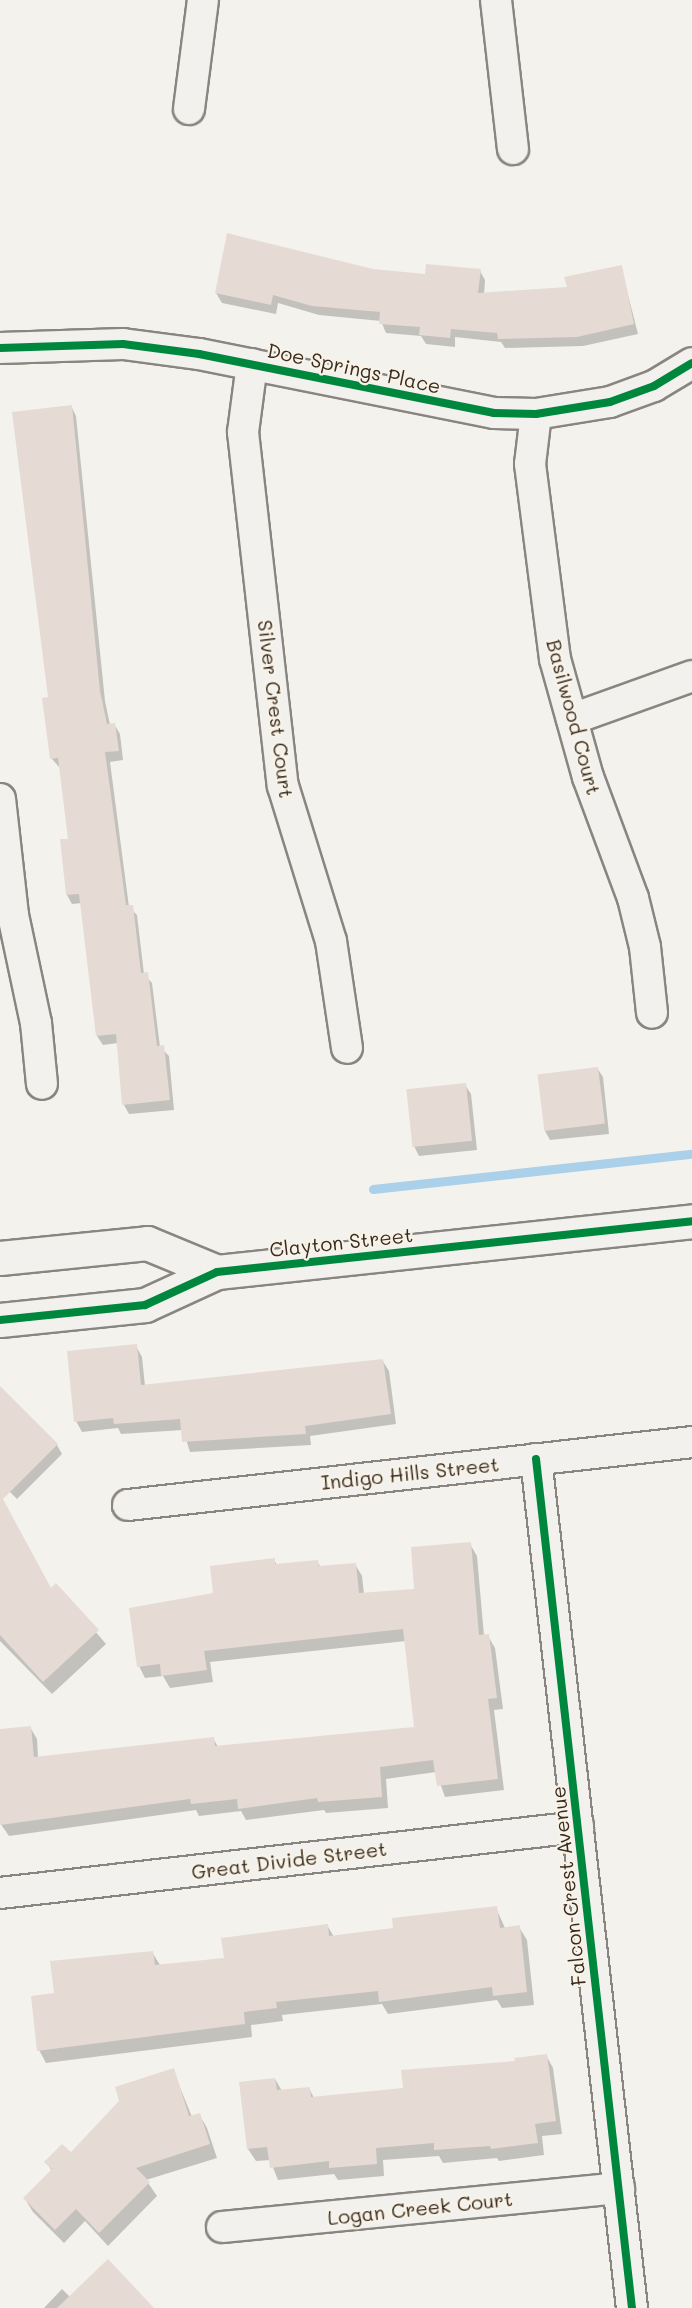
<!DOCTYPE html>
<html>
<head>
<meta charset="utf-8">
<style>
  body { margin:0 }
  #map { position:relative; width:692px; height:2308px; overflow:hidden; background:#f4f2ec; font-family:Mali,sans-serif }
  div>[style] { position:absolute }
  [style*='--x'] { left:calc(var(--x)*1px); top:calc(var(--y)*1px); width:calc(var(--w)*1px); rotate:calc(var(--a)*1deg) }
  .shadow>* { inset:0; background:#0003 }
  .stream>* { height:9px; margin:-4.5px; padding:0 4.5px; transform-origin:4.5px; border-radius:4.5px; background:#abd0ea }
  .building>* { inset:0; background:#e6dad4; transform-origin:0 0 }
  .roads { filter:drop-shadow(2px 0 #898580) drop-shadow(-2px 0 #898580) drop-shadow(0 2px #898580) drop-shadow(0 -2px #898580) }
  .street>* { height:30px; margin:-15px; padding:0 15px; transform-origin:15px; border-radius:15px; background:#f2f1ed }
  .secondary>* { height:33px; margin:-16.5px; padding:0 16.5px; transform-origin:16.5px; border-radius:16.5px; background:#f2f1ed }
  .cycleway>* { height:8px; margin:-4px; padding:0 4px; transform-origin:4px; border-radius:4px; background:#00873e }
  span { translate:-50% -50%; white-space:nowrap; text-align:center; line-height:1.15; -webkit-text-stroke:4.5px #f7f3e8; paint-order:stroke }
  .street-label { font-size:20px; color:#3b2a1e }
</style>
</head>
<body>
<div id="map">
  <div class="shadow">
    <div style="clip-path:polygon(621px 267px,638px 334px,583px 346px,505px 348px,501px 342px,455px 337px,455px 347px,426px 344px,421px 336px,386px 333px,381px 321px,319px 315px,278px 303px,276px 314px,222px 303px,216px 293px,373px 270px,427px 275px,480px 271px,485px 280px,484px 295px,568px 289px)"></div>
    <div style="clip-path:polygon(71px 406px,76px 416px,105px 701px,110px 725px,114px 724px,120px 734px,123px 760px,110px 762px,129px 907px,137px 915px,144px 974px,152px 983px,160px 1047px,169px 1056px,174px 1110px,129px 1114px,124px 1105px,118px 1043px,103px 1045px,97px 1036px,82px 903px,72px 904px,67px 895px,69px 840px,60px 768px,52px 759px,49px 699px)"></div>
    <div style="clip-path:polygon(597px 1068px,603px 1077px,609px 1134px,550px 1140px,545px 1131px)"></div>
    <div style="clip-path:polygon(465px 1085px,471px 1094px,477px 1150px,419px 1156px,414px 1146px)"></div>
    <div style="clip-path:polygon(136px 1346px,142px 1357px,145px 1386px,382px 1360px,389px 1371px,396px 1424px,310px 1436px,311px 1445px,190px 1452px,183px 1430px,121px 1434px,118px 1428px,82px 1432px,76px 1421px)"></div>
    <div style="clip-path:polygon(0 1410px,57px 1445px,62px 1454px,17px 1499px,0 1482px)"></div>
    <div style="clip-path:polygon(0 1522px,51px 1590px,56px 1585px,106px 1644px,52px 1694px,0 1641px)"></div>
    <div style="clip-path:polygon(470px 1544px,477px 1556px,484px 1636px,488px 1636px,495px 1648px,503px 1709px,494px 1710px,504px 1790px,445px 1797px,436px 1772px,386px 1779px,388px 1808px,326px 1813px,324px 1810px,246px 1820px,241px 1811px,199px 1816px,196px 1810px,9px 1836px,0 1823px,0 1730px,30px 1727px,37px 1739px,38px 1758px,213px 1738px,218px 1747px,416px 1728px,406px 1641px,210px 1662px,213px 1682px,170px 1688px,163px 1676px,145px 1678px,139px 1666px,215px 1594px,274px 1560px,277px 1565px,317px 1562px,321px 1567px,355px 1564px,362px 1576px,364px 1594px,416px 1590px)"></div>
    <div style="clip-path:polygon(496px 1908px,505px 1928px,519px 1927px,527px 1940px,534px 2005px,502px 2008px,497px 2000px,388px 2014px,382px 2004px,282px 2015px,283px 2021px,251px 2025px,252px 2037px,46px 2063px,39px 2050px,56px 1994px,152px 1952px,160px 1965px,225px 1960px,327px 1925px,334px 1937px,395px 1930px)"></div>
    <div style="clip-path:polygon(546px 2055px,553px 2068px,562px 2134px,542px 2136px,544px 2155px,499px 2161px,497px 2158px,443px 2163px,439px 2156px,383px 2160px,384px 2176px,338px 2180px,334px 2174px,278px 2180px,270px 2160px,256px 2161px,248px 2149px,275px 2079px,282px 2091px,309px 2088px,314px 2098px,405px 2090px)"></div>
    <div style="clip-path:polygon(173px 2070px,192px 2117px,199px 2114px,207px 2128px,217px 2158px,146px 2180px,157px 2196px,108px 2246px,85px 2221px,64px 2243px,33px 2212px,25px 2199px,52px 2171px,46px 2162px,71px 2154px)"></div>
    <div style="clip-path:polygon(62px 2289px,70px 2297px,152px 2308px,44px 2308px)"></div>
  </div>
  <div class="stream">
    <div style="--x:373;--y:1189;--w:321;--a:-6.3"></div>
  </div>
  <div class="building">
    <div style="clip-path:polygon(227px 233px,373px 269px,425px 274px,426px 264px,481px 269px,478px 293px,567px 287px,564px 277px,622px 265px,634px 324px,577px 337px,498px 339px,497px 333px,451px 329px,450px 338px,419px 335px,420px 327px,379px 324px,380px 312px,312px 306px,273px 295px,271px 305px,215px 293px)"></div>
    <div style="clip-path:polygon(72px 405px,100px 691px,107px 724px,115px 723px,119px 751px,105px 752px,126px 905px,133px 905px,141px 973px,148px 972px,157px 1046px,164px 1045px,170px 1100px,122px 1105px,116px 1034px,96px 1036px,79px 894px,66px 895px,60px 839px,68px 839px,58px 758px,50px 759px,42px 698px,48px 697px,12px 412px)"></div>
    <div style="left:598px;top:1067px;width:57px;height:61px;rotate:83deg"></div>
    <div style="left:466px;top:1083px;width:58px;height:60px;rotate:84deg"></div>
    <div style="clip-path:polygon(137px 1344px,141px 1385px,383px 1359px,391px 1414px,305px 1426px,306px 1434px,182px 1442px,180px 1419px,114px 1424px,113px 1418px,74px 1422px,67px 1351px)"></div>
    <div style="clip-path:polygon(0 1386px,58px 1444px,3px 1499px,51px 1588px,56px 1583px,99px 1630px,43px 1682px,0 1635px)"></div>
    <div style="clip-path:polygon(471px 1542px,479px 1635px,489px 1634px,497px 1698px,488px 1699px,498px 1779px,437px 1786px,433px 1760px,380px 1767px,382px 1797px,318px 1802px,317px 1798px,238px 1809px,237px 1799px,191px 1804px,190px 1799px,0 1825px,0 1729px,31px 1726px,34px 1757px,214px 1737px,215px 1746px,414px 1727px,403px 1629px,204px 1651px,207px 1670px,161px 1676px,160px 1664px,137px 1667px,129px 1608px,213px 1593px,210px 1566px,275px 1558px,275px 1564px,318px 1560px,319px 1566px,356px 1563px,359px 1593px,414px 1589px,411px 1547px)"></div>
    <div style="clip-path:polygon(497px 1906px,500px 1928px,520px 1925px,527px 1992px,493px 1996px,492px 1987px,379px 2002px,378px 1991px,276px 2002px,277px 2008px,244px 2012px,245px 2024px,37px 2051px,31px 1996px,54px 1993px,50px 1961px,153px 1951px,155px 1965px,224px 1958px,221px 1938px,328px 1924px,329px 1936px,393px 1928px,392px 1918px)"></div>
    <div style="clip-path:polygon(547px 2054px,556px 2121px,535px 2124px,538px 2143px,491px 2149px,490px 2146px,434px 2150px,434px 2143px,376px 2148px,377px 2164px,329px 2168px,329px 2161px,270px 2168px,267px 2147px,247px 2149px,239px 2082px,275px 2078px,277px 2090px,310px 2087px,311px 2097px,403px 2088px,401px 2070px,515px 2061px,514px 2058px)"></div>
    <div style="clip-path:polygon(174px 2068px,189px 2116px,200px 2113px,210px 2144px,136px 2168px,150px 2182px,99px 2233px,76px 2209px,55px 2230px,23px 2198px,52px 2169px,44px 2162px,62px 2144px,71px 2152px,119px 2101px,115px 2087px)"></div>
    <div style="clip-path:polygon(108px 2259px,154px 2308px,57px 2308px)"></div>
  </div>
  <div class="roads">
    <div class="street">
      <div style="--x:496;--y:0;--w:150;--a:83.5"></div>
      <div style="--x:189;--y:109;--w:110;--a:-82.7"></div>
      <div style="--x:0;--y:348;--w:123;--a:-1.9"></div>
      <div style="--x:123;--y:344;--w:77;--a:7.5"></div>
      <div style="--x:199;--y:354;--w:301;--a:11.3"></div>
      <div style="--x:494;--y:413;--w:42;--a:1.4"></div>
      <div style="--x:536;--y:414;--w:75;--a:-9.2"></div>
      <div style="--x:610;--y:402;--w:47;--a:-20"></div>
      <div style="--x:654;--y:386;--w:44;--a:-31.2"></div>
      <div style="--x:252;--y:364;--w:69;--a:97.5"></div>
      <div style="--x:243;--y:432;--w:356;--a:83.6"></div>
      <div style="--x:283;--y:786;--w:162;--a:72.8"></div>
      <div style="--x:331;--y:941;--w:108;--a:81.5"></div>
      <div style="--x:536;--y:414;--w:50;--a:96.8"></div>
      <div style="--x:530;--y:464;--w:197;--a:82.7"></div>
      <div style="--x:555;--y:659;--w:123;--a:74.4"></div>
      <div style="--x:588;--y:777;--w:129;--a:69.6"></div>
      <div style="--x:633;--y:898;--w:50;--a:76.2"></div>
      <div style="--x:645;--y:947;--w:66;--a:83.9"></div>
      <div style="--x:572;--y:719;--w:127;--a:-19.7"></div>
      <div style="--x:0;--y:799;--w:117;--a:83.6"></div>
      <div style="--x:13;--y:915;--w:110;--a:78"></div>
      <div style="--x:36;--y:1023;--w:61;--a:84.4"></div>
      <div style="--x:536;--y:1459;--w:854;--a:83.55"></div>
      <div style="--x:128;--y:1505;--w:568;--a:-6.37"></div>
      <div style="--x:0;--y:1893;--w:582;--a:-6.51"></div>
      <div style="--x:222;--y:2227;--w:399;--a:-5.6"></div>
    </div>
    <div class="secondary">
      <div style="--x:0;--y:1258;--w:148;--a:-5.8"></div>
      <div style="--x:147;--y:1243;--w:76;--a:22.5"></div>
      <div style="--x:0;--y:1320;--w:146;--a:-5.9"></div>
      <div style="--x:145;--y:1305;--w:79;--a:-24.6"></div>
      <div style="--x:217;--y:1272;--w:478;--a:-6.1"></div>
    </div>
  </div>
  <div class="cycleway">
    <div style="--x:0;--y:348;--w:123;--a:-1.9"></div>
    <div style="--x:123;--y:344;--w:77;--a:7.5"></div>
    <div style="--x:199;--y:354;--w:301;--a:11.3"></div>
    <div style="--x:494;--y:413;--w:42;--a:1.4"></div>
    <div style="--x:536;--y:414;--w:75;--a:-9.2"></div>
    <div style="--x:610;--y:402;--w:47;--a:-20"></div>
    <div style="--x:654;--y:386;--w:44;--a:-31.2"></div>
    <div style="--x:0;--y:1320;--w:146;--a:-5.9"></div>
    <div style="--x:145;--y:1305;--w:79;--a:-24.6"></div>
    <div style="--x:217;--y:1272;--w:478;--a:-6.1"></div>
    <div style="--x:536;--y:1459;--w:854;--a:83.55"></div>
  </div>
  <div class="street-label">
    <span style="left:354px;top:368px;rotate:12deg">Doe Springs Place</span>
    <span style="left:276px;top:709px;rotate:83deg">Silver Crest Court</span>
    <span style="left:574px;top:717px;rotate:75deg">Basilwood Court</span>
    <span style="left:341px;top:1242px;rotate:-6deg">Clayton Street</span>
    <span style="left:410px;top:1473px;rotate:-6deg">Indigo Hills Street</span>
    <span style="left:289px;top:1860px;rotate:-7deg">Great Divide Street</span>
    <span style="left:568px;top:1886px;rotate:-96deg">Falcon Crest Avenue</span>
    <span style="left:420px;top:2208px;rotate:-6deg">Logan Creek Court</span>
  </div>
</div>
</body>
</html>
